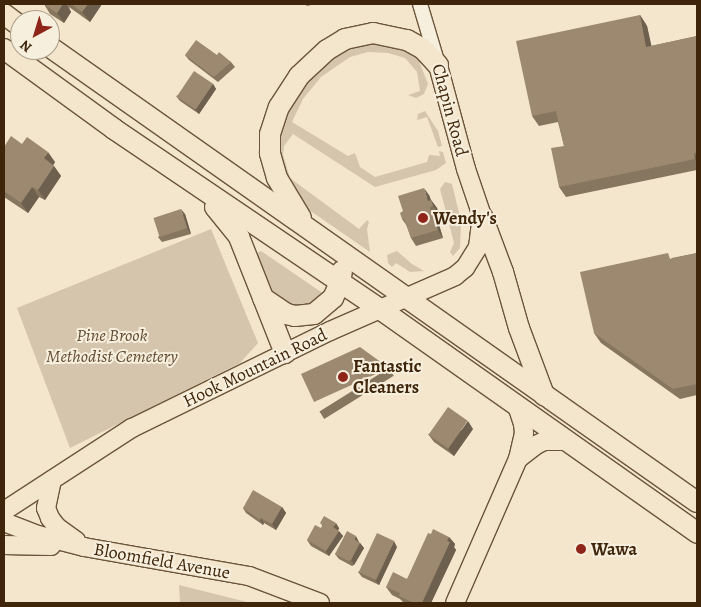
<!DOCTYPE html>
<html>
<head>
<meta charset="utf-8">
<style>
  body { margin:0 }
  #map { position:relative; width:701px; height:607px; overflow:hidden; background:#f3e6cd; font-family:Alegreya,serif }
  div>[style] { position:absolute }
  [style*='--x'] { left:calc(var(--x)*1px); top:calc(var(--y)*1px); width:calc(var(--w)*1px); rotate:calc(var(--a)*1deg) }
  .green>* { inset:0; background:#d4c5ac }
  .roads { filter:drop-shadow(1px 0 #6c553a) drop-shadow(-1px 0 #6c553a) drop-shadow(0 1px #6c553a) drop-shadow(0 -1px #6c553a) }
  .minor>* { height:14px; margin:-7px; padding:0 7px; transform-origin:7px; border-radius:7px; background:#f7efde }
  .major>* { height:18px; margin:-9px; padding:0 9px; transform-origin:9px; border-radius:9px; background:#f3e6cd }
  .highway>* { height:20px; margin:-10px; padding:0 10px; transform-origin:10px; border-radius:10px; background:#f3e6cd }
  .wall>* { inset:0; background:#87765f; transform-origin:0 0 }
  .shaded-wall>* { inset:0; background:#6e604e }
  .building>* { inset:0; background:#9d896f; transform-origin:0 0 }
  .dots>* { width:14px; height:14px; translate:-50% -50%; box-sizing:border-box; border:2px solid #f7efde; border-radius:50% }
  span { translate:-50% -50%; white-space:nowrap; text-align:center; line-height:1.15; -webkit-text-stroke:4px #f7efde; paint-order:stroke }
  .street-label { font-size:18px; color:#3f2509 }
  .poi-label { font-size:18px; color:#3f2509; font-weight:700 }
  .left { translate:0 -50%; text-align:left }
  .park-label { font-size:18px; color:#644d32; font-style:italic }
  .frame { position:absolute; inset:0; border:5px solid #3f2509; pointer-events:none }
  .north { position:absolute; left:10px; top:10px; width:50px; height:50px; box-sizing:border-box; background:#f7efde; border:1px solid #ad9e89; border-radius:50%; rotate:219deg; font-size:14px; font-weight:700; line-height:20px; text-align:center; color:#3f2509 }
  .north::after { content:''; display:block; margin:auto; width:18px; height:22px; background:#8f2418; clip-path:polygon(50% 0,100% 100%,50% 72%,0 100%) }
</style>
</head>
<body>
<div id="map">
  <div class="green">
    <div style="clip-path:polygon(365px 43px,389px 43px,411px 52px,419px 61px,428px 84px,424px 94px,416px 98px,408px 95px,420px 91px,417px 72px,405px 58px,388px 53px,368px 52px,350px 57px,321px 77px,303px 99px,292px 122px,348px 156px,355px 153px,360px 167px,375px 177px,427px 162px,429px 155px,440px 156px,439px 151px,443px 152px,446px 163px,436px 170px,375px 187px,293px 134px,284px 146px,283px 155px,290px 178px,359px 229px,367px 220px,369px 222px,367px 229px,370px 252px,299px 203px,285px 182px,278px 140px,285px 115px,298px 90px,337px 52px)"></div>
    <div style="clip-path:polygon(425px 111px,438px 131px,442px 146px,438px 147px,427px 117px,417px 120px,418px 114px)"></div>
    <div style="clip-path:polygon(445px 182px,452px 184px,461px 221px,460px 248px,453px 256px,450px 252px,454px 243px,440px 189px)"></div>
    <div style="clip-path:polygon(211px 229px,258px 343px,240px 363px,70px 448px,17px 308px)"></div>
    <div style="clip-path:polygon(261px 251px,324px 294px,313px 303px,304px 307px,295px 307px,280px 303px,267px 286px,257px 253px)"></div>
    <div style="clip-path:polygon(397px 251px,412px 264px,424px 271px,410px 272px,396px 263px,392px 267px,388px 263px,387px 255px)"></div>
    <div style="clip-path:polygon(179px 585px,251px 603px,180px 603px)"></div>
  </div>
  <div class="roads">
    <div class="minor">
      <div style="--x:420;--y:4;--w:59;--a:73.4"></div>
    </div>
    <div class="major">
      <div style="--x:518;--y:459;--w:23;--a:-38"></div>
      <div style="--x:536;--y:445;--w:9;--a:-27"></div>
      <div style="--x:544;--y:441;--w:22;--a:0"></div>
      <div style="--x:52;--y:480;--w:29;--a:102"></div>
      <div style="--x:46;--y:508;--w:11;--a:68"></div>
      <div style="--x:50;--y:518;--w:11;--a:52"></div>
      <div style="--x:57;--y:527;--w:24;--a:36"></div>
      <div style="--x:4;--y:511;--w:153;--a:-33"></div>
      <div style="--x:132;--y:428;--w:220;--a:-26.1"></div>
      <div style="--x:330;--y:331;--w:137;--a:-23.7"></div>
      <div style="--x:455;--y:276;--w:13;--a:-39"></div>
      <div style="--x:465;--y:268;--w:25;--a:-58"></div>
      <div style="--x:478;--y:247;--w:31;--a:-83"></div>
      <div style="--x:482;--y:216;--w:50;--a:-108.8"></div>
      <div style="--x:466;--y:169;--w:108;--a:-105.1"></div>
      <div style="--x:4;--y:522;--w:36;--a:21"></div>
      <div style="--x:38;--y:535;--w:48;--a:14.6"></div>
      <div style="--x:84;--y:547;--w:168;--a:10"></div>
      <div style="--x:249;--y:576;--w:76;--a:20.8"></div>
      <div style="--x:4;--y:545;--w:47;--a:1.2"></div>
      <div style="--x:455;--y:603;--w:157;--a:-66.4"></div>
      <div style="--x:518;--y:459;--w:27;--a:-77"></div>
      <div style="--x:524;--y:433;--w:9;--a:-96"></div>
      <div style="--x:523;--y:424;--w:19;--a:-108"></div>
    </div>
    <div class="highway">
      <div style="--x:4;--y:14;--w:20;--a:37"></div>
      <div style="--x:50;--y:47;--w:791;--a:35.12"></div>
      <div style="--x:4;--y:49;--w:136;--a:36"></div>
      <div style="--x:114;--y:129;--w:321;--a:34.1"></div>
      <div style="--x:380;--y:309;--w:388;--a:35.2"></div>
      <div style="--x:215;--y:207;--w:38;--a:51"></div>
      <div style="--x:239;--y:237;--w:125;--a:68.4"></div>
      <div style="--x:482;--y:216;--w:60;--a:69.4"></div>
      <div style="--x:503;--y:272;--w:58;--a:74.1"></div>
      <div style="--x:519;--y:328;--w:72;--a:69.5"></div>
      <div style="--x:301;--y:218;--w:47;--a:-121"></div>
      <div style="--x:277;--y:178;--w:26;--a:-106"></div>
      <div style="--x:270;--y:153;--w:19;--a:-90"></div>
      <div style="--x:270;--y:134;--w:28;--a:-72"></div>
      <div style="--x:279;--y:107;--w:37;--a:-57"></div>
      <div style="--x:299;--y:76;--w:38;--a:-43"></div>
      <div style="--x:327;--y:50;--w:21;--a:-31"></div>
      <div style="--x:345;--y:39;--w:29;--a:-12"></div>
      <div style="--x:373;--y:33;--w:35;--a:12"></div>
      <div style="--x:407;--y:40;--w:18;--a:29"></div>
      <div style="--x:423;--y:49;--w:22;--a:47"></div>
      <div style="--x:263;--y:298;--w:29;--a:34"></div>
      <div style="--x:287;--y:314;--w:8;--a:14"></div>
      <div style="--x:295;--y:316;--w:19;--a:-6"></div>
      <div style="--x:314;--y:314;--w:25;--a:-40"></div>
      <div style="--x:333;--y:298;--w:17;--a:-65"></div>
      <div style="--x:340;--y:283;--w:12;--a:-81"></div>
    </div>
  </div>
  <div class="wall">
    <div style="clip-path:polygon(44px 4px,102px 4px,90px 22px,69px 7px,71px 12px,64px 23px,50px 14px)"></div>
    <div style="clip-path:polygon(305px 4px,315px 4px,307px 6px)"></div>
    <div style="clip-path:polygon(640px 15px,647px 26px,651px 46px,697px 36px,697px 170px,566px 197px,559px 187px,564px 146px,558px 122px,539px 126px,532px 116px)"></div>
    <div style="clip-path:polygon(185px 55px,217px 55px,231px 62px,235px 67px,218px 82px,189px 60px)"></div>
    <div style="clip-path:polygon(213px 84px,216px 89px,199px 114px,180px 101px,176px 96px)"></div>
    <div style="clip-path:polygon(22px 144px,55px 162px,53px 165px,61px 176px,45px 200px,39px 197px,28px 213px,4px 197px,4px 147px)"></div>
    <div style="clip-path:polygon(429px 195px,431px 200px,437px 208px,439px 214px,436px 215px,443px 238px,416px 246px,411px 238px,407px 226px,402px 219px,403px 211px)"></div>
    <div style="clip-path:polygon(185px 214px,191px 234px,162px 242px,158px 237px)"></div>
    <div style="clip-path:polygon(697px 253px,697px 395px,680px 399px,601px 343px,594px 333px,672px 258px)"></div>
    <div style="left:389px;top:368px;width:9px;height:82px;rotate:58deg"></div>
    <div style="clip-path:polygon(473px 429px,454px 456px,434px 442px,428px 434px)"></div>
    <div style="clip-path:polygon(282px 507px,286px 513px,276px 530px,264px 523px,263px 525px,246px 513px,243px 508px)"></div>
    <div style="clip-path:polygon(320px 523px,339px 528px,338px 531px,343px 536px,329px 556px,311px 546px,307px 540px,321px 528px,323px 526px)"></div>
    <div style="clip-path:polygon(449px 537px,455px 544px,454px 547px,456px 550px,431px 603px,404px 603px,400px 599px,392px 595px,386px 587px,407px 579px)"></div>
    <div style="clip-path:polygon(359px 542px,364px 548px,354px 565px,352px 566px,339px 559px,335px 554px)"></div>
    <div style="clip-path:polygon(397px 547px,379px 585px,362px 577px,358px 572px)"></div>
  </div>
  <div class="shaded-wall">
    <div style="clip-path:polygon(63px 4px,66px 4px,71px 12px,64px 23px,57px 13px)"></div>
    <div style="clip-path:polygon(88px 4px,102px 4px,90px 22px,82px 12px)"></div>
    <div style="clip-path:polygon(640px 15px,647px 26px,654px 57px,646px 47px)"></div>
    <div style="clip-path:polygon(213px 84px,216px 89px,199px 114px,195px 109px)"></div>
    <div style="clip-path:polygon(48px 152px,55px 162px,51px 169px,44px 158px)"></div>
    <div style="clip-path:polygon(694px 153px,697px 158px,697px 162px,695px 159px)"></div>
    <div style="clip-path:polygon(54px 166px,61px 176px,45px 200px,38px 190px)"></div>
    <div style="clip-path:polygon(32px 187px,39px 197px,28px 213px,21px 203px)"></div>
    <div style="clip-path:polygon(424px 188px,429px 195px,433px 206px,428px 201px)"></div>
    <div style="clip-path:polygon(431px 200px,437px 208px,439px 214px,433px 206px)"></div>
    <div style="clip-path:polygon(430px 207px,436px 215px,443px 238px,438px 230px)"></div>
    <div style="clip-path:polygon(181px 209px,185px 214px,191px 234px,187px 228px)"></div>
    <div style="clip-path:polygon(468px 421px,473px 429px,454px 456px,448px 449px)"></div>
    <div style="clip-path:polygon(282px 507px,286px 513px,276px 530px,272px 524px)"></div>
    <div style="clip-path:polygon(261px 518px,264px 523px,263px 525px,260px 520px)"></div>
    <div style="clip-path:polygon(336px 523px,339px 528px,337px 533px,333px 527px)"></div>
    <div style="clip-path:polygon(339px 531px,343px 536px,329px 556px,326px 551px)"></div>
    <div style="clip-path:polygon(356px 536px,359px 542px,358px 545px,354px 539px)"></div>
    <div style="clip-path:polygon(449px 537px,455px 544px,454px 547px,456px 550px,431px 603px,422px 603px)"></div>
    <div style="clip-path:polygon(394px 541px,397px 547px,379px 585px,375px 580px)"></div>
    <div style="clip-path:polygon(360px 543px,364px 548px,354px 565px,351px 560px)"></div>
  </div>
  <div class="building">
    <div style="clip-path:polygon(44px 4px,63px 4px,57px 13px)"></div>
    <div style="clip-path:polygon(71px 4px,88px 4px,82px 12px)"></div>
    <div style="clip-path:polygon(640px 15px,646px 47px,697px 36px,697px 152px,694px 153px,695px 159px,559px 187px,551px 148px,564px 146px,556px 111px,532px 116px,516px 41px)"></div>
    <div style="clip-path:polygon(196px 40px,217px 55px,219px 52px,231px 62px,214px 77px,185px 55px)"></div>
    <div style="left:194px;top:71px;width:23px;height:31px;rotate:34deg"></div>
    <div style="clip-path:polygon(11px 136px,22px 144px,27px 137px,48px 152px,44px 158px,54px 166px,38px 190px,32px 187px,21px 203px,4px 191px,4px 147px)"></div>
    <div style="clip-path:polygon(424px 188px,428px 201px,431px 200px,433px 206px,430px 207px,438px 230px,411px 238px,404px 219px,402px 219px,400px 213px,403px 211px,398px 196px)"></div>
    <div style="left:181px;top:209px;width:20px;height:29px;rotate:72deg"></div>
    <div style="clip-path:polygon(668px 253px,670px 259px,697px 253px,697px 384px,673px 389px,594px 333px,580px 272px)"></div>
    <div style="clip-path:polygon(360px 347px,389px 368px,314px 402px,301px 374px)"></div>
    <div style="left:448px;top:407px;width:24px;height:34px;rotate:35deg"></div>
    <div style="clip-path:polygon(253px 490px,282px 507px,272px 524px,261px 518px,260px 520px,243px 508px)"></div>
    <div style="clip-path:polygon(324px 516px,336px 523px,333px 527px,339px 531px,326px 551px,307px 540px,315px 525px,321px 528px,323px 524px,320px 523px)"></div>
    <div style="clip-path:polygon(433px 529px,449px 537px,447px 541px,450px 542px,422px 603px,414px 603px,399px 596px,400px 593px,386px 587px,393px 572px,407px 579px,428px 533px,431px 534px)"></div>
    <div style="clip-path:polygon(347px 531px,356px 536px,354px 539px,360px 543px,351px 560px,348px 561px,335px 554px)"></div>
    <div style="left:377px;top:533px;width:19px;height:43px;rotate:25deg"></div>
  </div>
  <div class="dots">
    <div style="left:423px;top:218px;background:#8f2418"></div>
    <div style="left:343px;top:377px;background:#8f2418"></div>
    <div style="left:581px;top:549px;background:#8f2418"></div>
  </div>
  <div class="street-label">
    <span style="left:450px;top:110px;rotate:75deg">Chapin Road</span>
    <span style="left:255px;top:368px;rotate:-26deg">Hook Mountain Road</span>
    <span style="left:162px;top:561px;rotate:10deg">Bloomfield Avenue</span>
  </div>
  <div class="poi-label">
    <span class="left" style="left:433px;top:218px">Wendy's</span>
    <span class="left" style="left:353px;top:377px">Fantastic<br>Cleaners</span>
    <span class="left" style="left:591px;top:549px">Wawa</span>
  </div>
  <div class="park-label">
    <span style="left:112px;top:346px">Pine Brook<br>Methodist Cemetery</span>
  </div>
  <div class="frame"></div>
  <div class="north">N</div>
</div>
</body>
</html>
